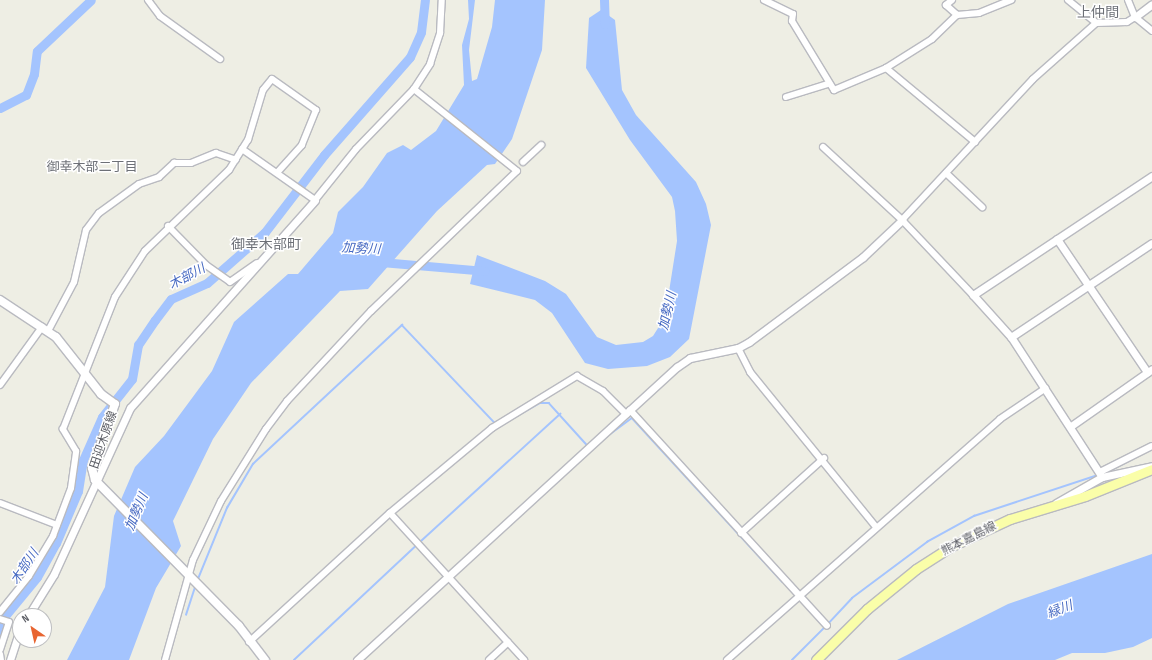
<!DOCTYPE html>
<html>
<head>
<meta charset="utf-8">
<style>
  body { margin:0 }
  #map { position:relative; width:1152px; height:660px; overflow:hidden; background:#eeeee4; font-family:"Sofia Sans Condensed","Noto Sans JP",sans-serif }
  div>[style] { position:absolute }
  [style*='--x'] { left:calc(var(--x)*1px); top:calc(var(--y)*1px); width:calc(var(--w)*1px); rotate:calc(var(--a)*1deg) }
  .water>* { inset:0; background:#a4c4fe }
  .stream>* { height:1.5px; margin:-0.75px; padding:0 0.75px; transform-origin:0.75px; border-radius:0.75px; background:#a4c4fe }
  .river>* { height:9px; margin:-4.5px; padding:0 4.5px; transform-origin:4.5px; border-radius:4.5px; background:#a4c4fe }
  .roads { filter:drop-shadow(1px 0 #b9bac0) drop-shadow(-1px 0 #b9bac0) drop-shadow(0 1px #b9bac0) drop-shadow(0 -1px #b9bac0) }
  .minor>* { height:6px; margin:-3px; padding:0 3px; transform-origin:3px; border-radius:3px; background:#fff }
  .tertiary>* { height:7px; margin:-3.5px; padding:0 3.5px; transform-origin:3.5px; border-radius:3.5px; background:#fff }
  .secondary>* { height:8px; margin:-4px; padding:0 4px; transform-origin:4px; border-radius:4px; background:#fff }
  .primary>* { height:9px; margin:-4.5px; padding:0 4.5px; transform-origin:4.5px; border-radius:4.5px; background:#fafea9 }
  span { translate:-50% -50%; white-space:nowrap; text-align:center; line-height:1.15; -webkit-text-stroke:3px #fff; paint-order:stroke }
  .street-label { font-size:12px; color:#5c5e65 }
  .neighbourhood-label { font-size:13px; color:#6d7077 }
  .water-label { font-size:13px; color:#4669c2; font-style:italic }
  .quarter-label { font-size:14px; color:#6d7077 }
  .north { position:absolute; left:12px; top:608px; width:40px; height:40px; box-sizing:border-box; background:#fff; border:1px solid #bebfc1; border-radius:50%; rotate:326deg; font-size:11px; font-weight:700; line-height:16px; text-align:center; color:#5c5e65 }
  .north::after { content:''; display:block; margin:auto; width:14px; height:18px; background:#e86531; clip-path:polygon(50% 0,100% 100%,50% 72%,0 100%) }
</style>
</head>
<body>
<div id="map">
  <div class="water">
    <div style="clip-path:polygon(468px 0,475px 0,469px 50px,472px 81px,477px 79px,492px 27px,495px 0,545px 0,542px 50px,512px 139px,495px 164px,487px 165px,437px 211px,368px 289px,340px 291px,251px 383px,213px 439px,173px 521px,181px 546px,156px 588px,129px 660px,67px 660px,105px 587px,114px 516px,135px 467px,164px 436px,212px 371px,234px 322px,288px 274px,298px 274px,333px 233px,338px 212px,363px 187px,387px 153px,403px 145px,411px 150px,436px 131px,464px 85px,462px 45px,469px 19px)"></div>
    <div style="clip-path:polygon(601px 10px,615px 20px,622px 90px,636px 115px,696px 182px,706px 204px,711px 225px,689px 339px,670px 357px,647px 366px,608px 369px,585px 363px,552px 313px,535px 300px,470px 284px,477px 255px,545px 281px,566px 294px,597px 337px,616px 345px,643px 342px,653px 336px,665px 317px,677px 241px,675px 211px,672px 197px,630px 140px,586px 68px,589px 18px)"></div>
    <div style="clip-path:polygon(1152px 554px,1152px 638px,1133px 647px,1105px 653px,1072px 653px,1055px 660px,897px 660px,1008px 604px)"></div>
  </div>
  <div class="stream">
    <div style="--x:498;--y:427;--w:48;--a:-29.7"></div>
    <div style="--x:540;--y:403;--w:9;--a:0"></div>
    <div style="--x:549;--y:403;--w:58;--a:47.8"></div>
    <div style="--x:590;--y:449;--w:52;--a:-36.4"></div>
    <div style="--x:632;--y:418;--w:222;--a:47.4"></div>
    <div style="--x:1108;--y:472;--w:34;--a:-28"></div>
    <div style="--x:420;--y:542;--w:190;--a:-42.4"></div>
    <div style="--x:198;--y:579;--w:77;--a:-67.8"></div>
    <div style="--x:227;--y:508;--w:51;--a:-59.4"></div>
    <div style="--x:253;--y:464;--w:204;--a:-43"></div>
    <div style="--x:402;--y:325;--w:137;--a:46.5"></div>
    <div style="--x:186;--y:615;--w:28;--a:-72"></div>
    <div style="--x:828;--y:624;--w:35;--a:-47"></div>
    <div style="--x:852;--y:598;--w:94;--a:-36.7"></div>
    <div style="--x:927;--y:542;--w:54;--a:-29"></div>
    <div style="--x:974;--y:516;--w:131;--a:-18.3"></div>
    <div style="--x:294;--y:660;--w:168;--a:-43.1"></div>
    <div style="--x:792;--y:660;--w:47;--a:-45"></div>
  </div>
  <div class="river">
    <div style="--x:604;--y:0;--w:24;--a:88"></div>
    <div style="--x:0;--y:108;--w:29;--a:-27"></div>
    <div style="--x:26;--y:95;--w:22;--a:-69"></div>
    <div style="--x:34;--y:74;--w:23;--a:-83"></div>
    <div style="--x:37;--y:51;--w:74;--a:-43.4"></div>
    <div style="--x:381;--y:262;--w:104;--a:4.9"></div>
    <div style="--x:0;--y:630;--w:15;--a:-70"></div>
    <div style="--x:5;--y:616;--w:50;--a:-50.6"></div>
    <div style="--x:37;--y:577;--w:39;--a:-61"></div>
    <div style="--x:56;--y:543;--w:56;--a:-67.1"></div>
    <div style="--x:78;--y:491;--w:31;--a:-81"></div>
    <div style="--x:83;--y:460;--w:47;--a:-66.2"></div>
    <div style="--x:102;--y:417;--w:48;--a:-51.7"></div>
    <div style="--x:132;--y:379;--w:35;--a:-80"></div>
    <div style="--x:138;--y:345;--w:30;--a:-56"></div>
    <div style="--x:155;--y:320;--w:26;--a:-53"></div>
    <div style="--x:171;--y:299;--w:39;--a:-24"></div>
    <div style="--x:207;--y:283;--w:77;--a:-41.3"></div>
    <div style="--x:265;--y:232;--w:97;--a:-52.5"></div>
    <div style="--x:324;--y:155;--w:130;--a:-48.7"></div>
    <div style="--x:410;--y:57;--w:27;--a:-66"></div>
    <div style="--x:421;--y:32;--w:32;--a:-83"></div>
  </div>
  <div class="roads">
    <div class="minor">
      <div style="--x:148;--y:0;--w:20;--a:53"></div>
      <div style="--x:160;--y:16;--w:74;--a:35.6"></div>
      <div style="--x:764;--y:0;--w:32;--a:26"></div>
      <div style="--x:793;--y:14;--w:7;--a:98"></div>
      <div style="--x:792;--y:21;--w:81;--a:58.7"></div>
      <div style="--x:834;--y:90;--w:56;--a:-22.9"></div>
      <div style="--x:886;--y:68;--w:54;--a:-32.2"></div>
      <div style="--x:932;--y:39;--w:35;--a:-44"></div>
      <div style="--x:957;--y:15;--w:22;--a:-5"></div>
      <div style="--x:979;--y:13;--w:35;--a:-22"></div>
      <div style="--x:952;--y:0;--w:8;--a:140"></div>
      <div style="--x:946;--y:5;--w:15;--a:42"></div>
      <div style="--x:1068;--y:0;--w:36;--a:39"></div>
      <div style="--x:1128;--y:0;--w:18;--a:68"></div>
      <div style="--x:1135;--y:17;--w:22;--a:39"></div>
      <div style="--x:886;--y:68;--w:116;--a:39.7"></div>
      <div style="--x:786;--y:97;--w:44;--a:-17.2"></div>
      <div style="--x:823;--y:147;--w:108;--a:42.7"></div>
      <div style="--x:902;--y:220;--w:103;--a:46.6"></div>
      <div style="--x:242;--y:149;--w:89;--a:34.9"></div>
      <div style="--x:315;--y:200;--w:65;--a:-51.2"></div>
      <div style="--x:356;--y:149;--w:83;--a:-46"></div>
      <div style="--x:414;--y:89;--w:30;--a:-57"></div>
      <div style="--x:430;--y:64;--w:33;--a:-72"></div>
      <div style="--x:440;--y:33;--w:33;--a:-87"></div>
      <div style="--x:523;--y:162;--w:25;--a:-43"></div>
      <div style="--x:946;--y:173;--w:50;--a:43.4"></div>
      <div style="--x:902;--y:220;--w:192;--a:-47.1"></div>
      <div style="--x:1033;--y:79;--w:84;--a:-41.6"></div>
      <div style="--x:1096;--y:23;--w:31;--a:-2"></div>
      <div style="--x:1127;--y:22;--w:9;--a:-32"></div>
      <div style="--x:168;--y:226;--w:54;--a:45.7"></div>
      <div style="--x:206;--y:265;--w:29;--a:35"></div>
      <div style="--x:230;--y:282;--w:33;--a:-35"></div>
      <div style="--x:48;--y:331;--w:55;--a:-62"></div>
      <div style="--x:74;--y:282;--w:53;--a:-77"></div>
      <div style="--x:86;--y:230;--w:21;--a:-53"></div>
      <div style="--x:99;--y:213;--w:49;--a:-35.9"></div>
      <div style="--x:139;--y:184;--w:21;--a:-19"></div>
      <div style="--x:159;--y:177;--w:21;--a:-43"></div>
      <div style="--x:174;--y:163;--w:17;--a:0"></div>
      <div style="--x:191;--y:163;--w:27;--a:-22"></div>
      <div style="--x:216;--y:153;--w:21;--a:19"></div>
      <div style="--x:738;--y:348;--w:27;--a:63"></div>
      <div style="--x:750;--y:372;--w:200;--a:50.9"></div>
      <div style="--x:0;--y:385;--w:72;--a:-54.1"></div>
      <div style="--x:630;--y:410;--w:292;--a:47.6"></div>
      <div style="--x:1100;--y:472;--w:58;--a:-26.6"></div>
      <div style="--x:0;--y:503;--w:61;--a:21.1"></div>
      <div style="--x:390;--y:513;--w:199;--a:47.6"></div>
      <div style="--x:741;--y:533;--w:112;--a:-42.1"></div>
      <div style="--x:0;--y:612;--w:46;--a:-51.1"></div>
      <div style="--x:29;--y:576;--w:47;--a:-59"></div>
      <div style="--x:53;--y:536;--w:51;--a:-69.4"></div>
      <div style="--x:71;--y:488;--w:37;--a:-82"></div>
      <div style="--x:76;--y:451;--w:26;--a:-121"></div>
      <div style="--x:63;--y:429;--w:142;--a:-68.5"></div>
      <div style="--x:115;--y:297;--w:55;--a:-56.9"></div>
      <div style="--x:145;--y:251;--w:117;--a:-44"></div>
      <div style="--x:229;--y:170;--w:36;--a:-58"></div>
      <div style="--x:248;--y:140;--w:52;--a:-73.3"></div>
      <div style="--x:263;--y:90;--w:14;--a:-51"></div>
      <div style="--x:272;--y:79;--w:54;--a:35.2"></div>
      <div style="--x:316;--y:110;--w:38;--a:112"></div>
      <div style="--x:302;--y:145;--w:36;--a:132"></div>
      <div style="--x:0;--y:619;--w:9;--a:18"></div>
      <div style="--x:9;--y:622;--w:29;--a:108"></div>
      <div style="--x:249;--y:642;--w:191;--a:-42.5"></div>
      <div style="--x:390;--y:513;--w:133;--a:-39.8"></div>
      <div style="--x:492;--y:428;--w:100;--a:-31.5"></div>
      <div style="--x:577;--y:376;--w:30;--a:30"></div>
      <div style="--x:603;--y:391;--w:33;--a:45"></div>
      <div style="--x:0;--y:654;--w:6;--a:81"></div>
      <div style="--x:165;--y:660;--w:104;--a:-74.4"></div>
      <div style="--x:193;--y:560;--w:65;--a:-64.6"></div>
      <div style="--x:221;--y:501;--w:85;--a:-58"></div>
      <div style="--x:266;--y:429;--w:35;--a:-53"></div>
      <div style="--x:287;--y:401;--w:123;--a:-47"></div>
      <div style="--x:371;--y:311;--w:202;--a:-43.8"></div>
      <div style="--x:517;--y:171;--w:132;--a:-141.5"></div>
      <div style="--x:489;--y:660;--w:26;--a:-43"></div>
      <div style="--x:727;--y:660;--w:364;--a:-41.4"></div>
      <div style="--x:1000;--y:419;--w:55;--a:-34"></div>
    </div>
    <div class="tertiary">
      <div style="--x:1135;--y:17;--w:21;--a:-37"></div>
      <div style="--x:1057;--y:239;--w:161;--a:55.9"></div>
      <div style="--x:1011;--y:337;--w:169;--a:-33.7"></div>
      <div style="--x:1071;--y:426;--w:99;--a:-35.1"></div>
      <div style="--x:1102;--y:477;--w:167;--a:-123"></div>
      <div style="--x:1011;--y:337;--w:57;--a:-132.1"></div>
      <div style="--x:973;--y:295;--w:215;--a:-33.6"></div>
      <div style="--x:1056;--y:503;--w:53;--a:-29.5"></div>
      <div style="--x:1102;--y:477;--w:51;--a:-12.4"></div>
      <div style="--x:28;--y:616;--w:49;--a:-58.2"></div>
      <div style="--x:54;--y:574;--w:183;--a:-65.4"></div>
      <div style="--x:130;--y:408;--w:278;--a:-48.3"></div>
      <div style="--x:10;--y:660;--w:33;--a:-72"></div>
      <div style="--x:357;--y:660;--w:434;--a:-42.5"></div>
      <div style="--x:677;--y:367;--w:16;--a:-35"></div>
      <div style="--x:690;--y:358;--w:49;--a:-11.8"></div>
      <div style="--x:738;--y:348;--w:13;--a:-29"></div>
      <div style="--x:749;--y:342;--w:142;--a:-36.7"></div>
      <div style="--x:863;--y:257;--w:54;--a:-43.5"></div>
    </div>
    <div class="secondary">
      <div style="--x:0;--y:300;--w:67;--a:33.5"></div>
      <div style="--x:56;--y:337;--w:73;--a:51.7"></div>
      <div style="--x:101;--y:394;--w:17;--a:36"></div>
      <div style="--x:115;--y:404;--w:68;--a:109.8"></div>
      <div style="--x:92;--y:468;--w:12;--a:76"></div>
      <div style="--x:95;--y:480;--w:205;--a:45.4"></div>
      <div style="--x:239;--y:626;--w:43;--a:52.6"></div>
    </div>
    <div class="primary">
      <div style="--x:816;--y:660;--w:72;--a:-45"></div>
      <div style="--x:867;--y:609;--w:63;--a:-39.2"></div>
      <div style="--x:916;--y:569;--w:43;--a:-32.6"></div>
      <div style="--x:952;--y:546;--w:64;--a:-25"></div>
      <div style="--x:1010;--y:519;--w:78;--a:-17"></div>
      <div style="--x:1085;--y:496;--w:72;--a:-21.9"></div>
    </div>
  </div>
  <div class="street-label">
    <span style="left:104px;top:440px;rotate:-71deg">田迎木原線</span>
    <span style="left:969px;top:539px;rotate:-27deg">熊本嘉島線</span>
  </div>
  <div class="neighbourhood-label">
    <span style="left:92px;top:167px">御幸木部二丁目</span>
  </div>
  <div class="water-label">
    <span style="left:361px;top:249px;rotate:3deg">加勢川</span>
    <span style="left:187px;top:277px;rotate:-28deg">木部川</span>
    <span style="left:668px;top:311px;rotate:-77deg">加勢川</span>
    <span style="left:137px;top:512px;rotate:-67deg">加勢川</span>
    <span style="left:25px;top:567px;rotate:-56deg">木部川</span>
    <span style="left:1060px;top:610px;rotate:-21deg">緑川</span>
  </div>
  <div class="quarter-label">
    <span style="left:1098px;top:13px">上仲間</span>
    <span style="left:266px;top:245px">御幸木部町</span>
  </div>
  <div class="north">N</div>
</div>
</body>
</html>
